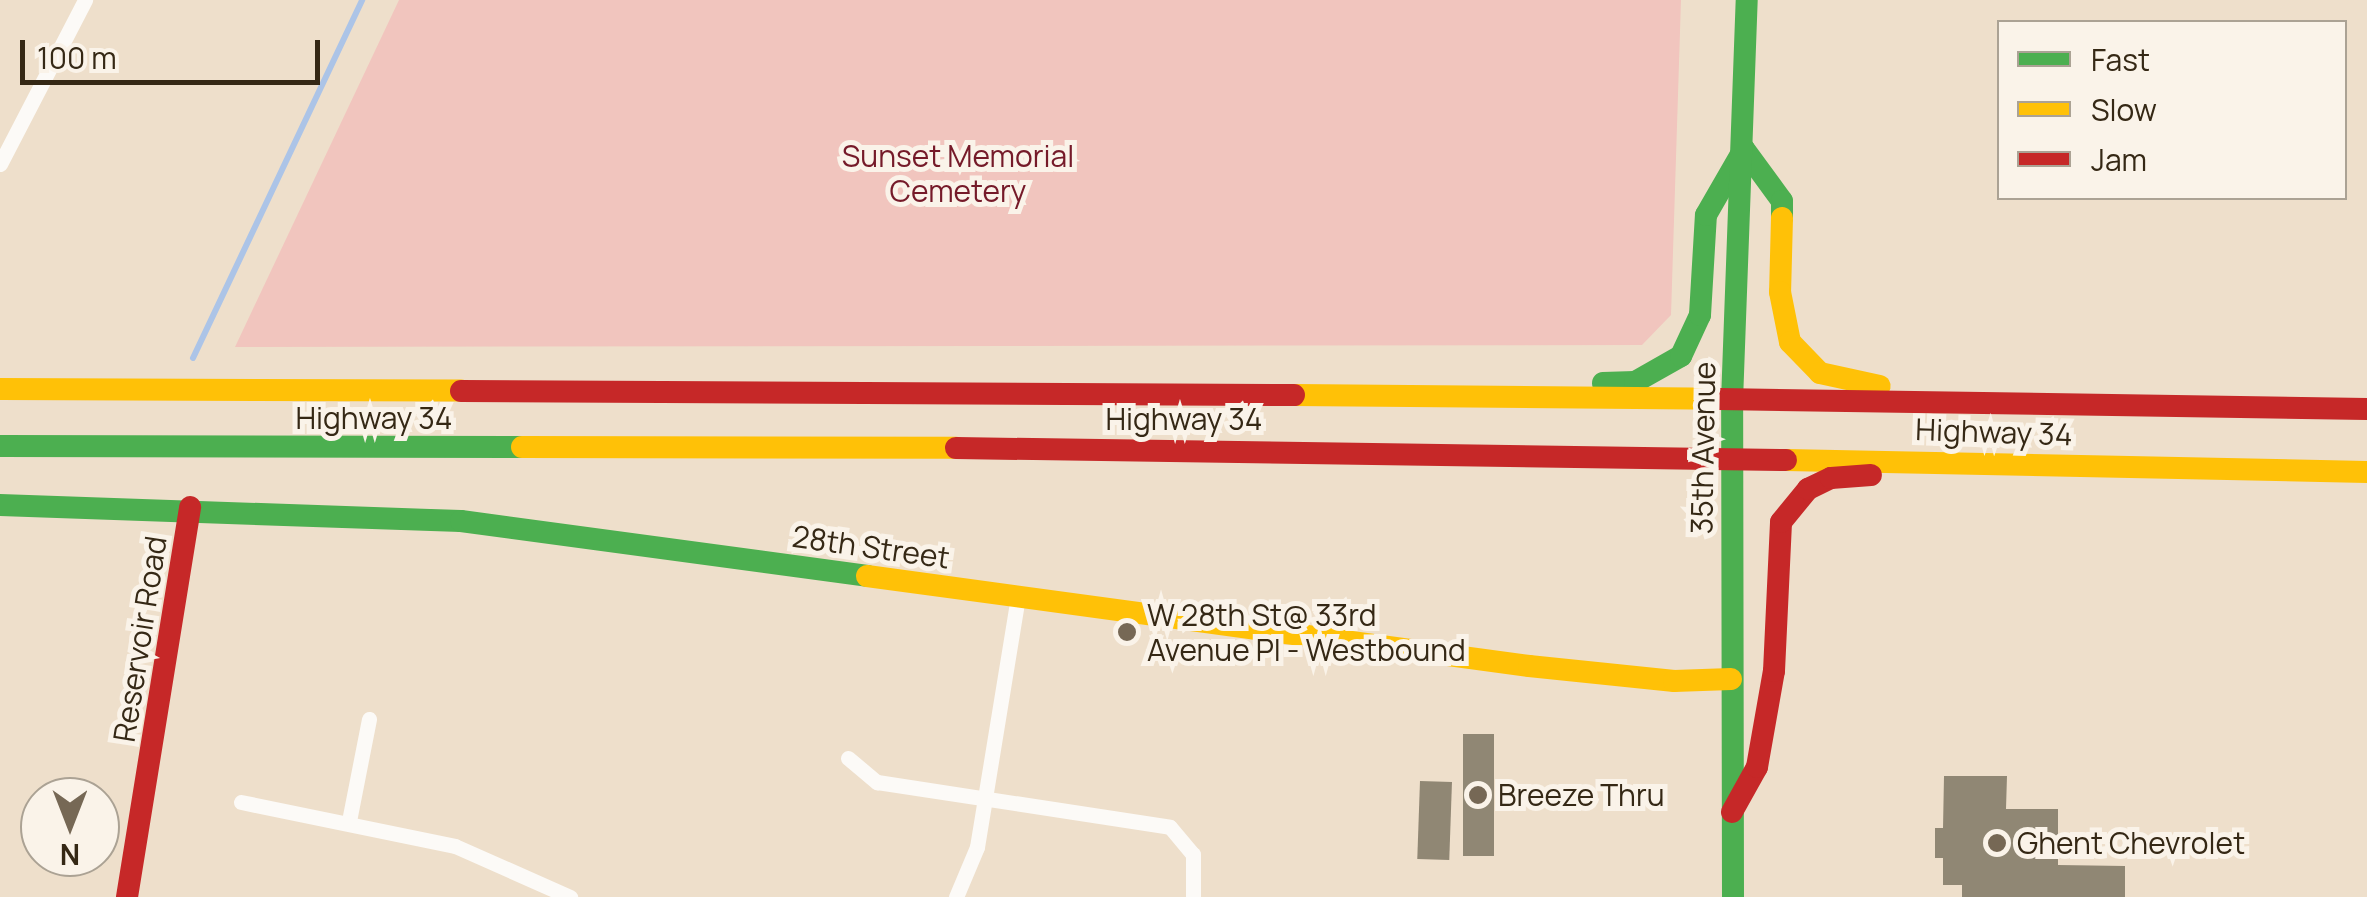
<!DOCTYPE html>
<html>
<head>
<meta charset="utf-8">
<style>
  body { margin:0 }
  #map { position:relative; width:2367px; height:897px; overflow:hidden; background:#eedfcb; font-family:Manrope,sans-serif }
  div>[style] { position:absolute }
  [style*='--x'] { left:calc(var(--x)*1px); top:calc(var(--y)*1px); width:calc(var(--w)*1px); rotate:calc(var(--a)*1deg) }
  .green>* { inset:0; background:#f1c5be }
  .stream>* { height:6px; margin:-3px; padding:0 3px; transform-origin:3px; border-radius:3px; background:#acc4e7 }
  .building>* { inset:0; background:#908774; transform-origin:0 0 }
  .street>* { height:15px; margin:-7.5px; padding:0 7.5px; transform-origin:7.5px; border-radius:7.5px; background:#fcfaf7 }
  .fast>* { height:22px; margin:-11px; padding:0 11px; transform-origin:11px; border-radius:11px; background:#4caf50 }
  .slow>* { height:22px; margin:-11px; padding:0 11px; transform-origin:11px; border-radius:11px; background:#ffc107 }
  .jam>* { height:22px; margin:-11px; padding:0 11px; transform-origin:11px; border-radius:11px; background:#c62828 }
  .dots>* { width:28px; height:28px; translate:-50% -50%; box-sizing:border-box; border:5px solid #faf3e9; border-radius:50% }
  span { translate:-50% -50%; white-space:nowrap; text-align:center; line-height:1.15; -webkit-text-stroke:10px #faf3e9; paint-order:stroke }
  .park-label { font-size:30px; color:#751a29 }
  .street-label { font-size:30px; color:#352815 }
  .poi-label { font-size:30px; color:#352815 }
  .left { translate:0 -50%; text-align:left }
  .legend { position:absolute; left:1997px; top:20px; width:350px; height:180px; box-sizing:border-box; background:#faf3e9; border:2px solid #aba294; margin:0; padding:12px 18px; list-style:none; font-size:30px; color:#352815 }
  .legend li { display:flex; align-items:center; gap:20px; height:50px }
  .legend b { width:50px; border:2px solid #aba294 }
  .north { position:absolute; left:20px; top:777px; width:100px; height:100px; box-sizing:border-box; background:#faf3e9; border:2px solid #aba294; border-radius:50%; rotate:180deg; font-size:28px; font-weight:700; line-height:40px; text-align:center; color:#352815 }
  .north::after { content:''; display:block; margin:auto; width:35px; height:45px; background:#766855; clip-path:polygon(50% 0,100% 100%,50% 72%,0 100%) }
  .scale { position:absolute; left:20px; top:40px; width:300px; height:45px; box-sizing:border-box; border:5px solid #352815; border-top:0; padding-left:12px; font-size:30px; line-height:35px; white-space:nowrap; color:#352815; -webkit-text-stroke:8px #faf3e9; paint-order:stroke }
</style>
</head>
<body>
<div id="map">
  <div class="green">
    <div style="clip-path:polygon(399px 0,1681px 0,1671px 315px,1642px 345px,235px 347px)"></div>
  </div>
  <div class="stream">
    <div style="--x:193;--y:358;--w:396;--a:-64.7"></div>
  </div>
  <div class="building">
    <div style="left:1463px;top:734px;width:31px;height:122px"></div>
    <div style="clip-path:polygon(1944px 776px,2007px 776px,2006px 809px,2058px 809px,2058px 865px,2125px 866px,2125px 897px,1962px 897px,1962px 885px,1943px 885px,1943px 858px,1935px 858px,1935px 828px,1943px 828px)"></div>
    <div style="left:1420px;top:781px;width:32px;height:78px;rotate:2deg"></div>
  </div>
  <div class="street">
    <div style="--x:0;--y:164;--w:185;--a:-62.6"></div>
    <div style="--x:848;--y:758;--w:38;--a:40"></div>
    <div style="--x:877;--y:782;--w:296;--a:8.7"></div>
    <div style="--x:1170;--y:827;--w:35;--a:50"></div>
    <div style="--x:1193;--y:854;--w:43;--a:90"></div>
    <div style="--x:241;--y:802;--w:218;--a:11.6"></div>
    <div style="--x:455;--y:846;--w:126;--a:23.9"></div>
    <div style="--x:349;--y:821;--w:104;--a:-78.9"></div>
    <div style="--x:956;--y:897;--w:54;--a:-67.2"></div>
    <div style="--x:977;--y:847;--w:253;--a:-80.7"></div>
  </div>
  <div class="fast">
    <div style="--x:1603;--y:383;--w:32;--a:-2"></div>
    <div style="--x:1635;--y:382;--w:53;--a:-29.5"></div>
    <div style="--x:1681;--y:356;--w:45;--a:-65.1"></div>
    <div style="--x:1700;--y:315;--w:100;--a:-86.6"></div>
    <div style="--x:1706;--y:215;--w:76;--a:-60.1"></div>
    <div style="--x:1744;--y:149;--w:64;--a:53.8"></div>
    <div style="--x:1782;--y:201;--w:17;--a:90"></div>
    <div style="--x:0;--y:446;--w:522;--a:0.11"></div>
    <div style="--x:0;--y:505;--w:461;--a:2"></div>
    <div style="--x:461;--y:521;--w:410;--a:7.7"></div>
    <div style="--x:1733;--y:897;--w:496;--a:-90.1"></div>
    <div style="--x:1732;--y:401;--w:401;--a:-87.9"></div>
  </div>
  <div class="slow">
    <div style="--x:1782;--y:218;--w:74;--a:91.5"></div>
    <div style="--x:1780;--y:292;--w:51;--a:78.7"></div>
    <div style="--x:1790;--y:342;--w:43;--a:45.9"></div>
    <div style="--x:1820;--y:373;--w:61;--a:12.2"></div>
    <div style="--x:0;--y:389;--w:461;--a:0.2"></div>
    <div style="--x:1294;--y:395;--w:425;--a:0.5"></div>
    <div style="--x:522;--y:447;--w:434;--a:0.1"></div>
    <div style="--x:1786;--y:460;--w:581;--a:1.18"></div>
    <div style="--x:867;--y:576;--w:668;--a:7.74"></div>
    <div style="--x:1529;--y:666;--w:146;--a:5.9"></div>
    <div style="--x:1674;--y:681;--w:57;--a:-2"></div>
  </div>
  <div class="jam">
    <div style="--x:461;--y:391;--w:833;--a:0.28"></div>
    <div style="--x:1719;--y:399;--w:648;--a:0.88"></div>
    <div style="--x:956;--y:448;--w:830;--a:0.83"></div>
    <div style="--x:1732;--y:812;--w:51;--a:-60.9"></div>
    <div style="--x:1757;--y:767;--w:97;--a:-80"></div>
    <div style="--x:1774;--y:671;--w:149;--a:-87.3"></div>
    <div style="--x:1781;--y:522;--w:43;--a:-50.7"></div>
    <div style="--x:1808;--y:489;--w:25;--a:-26"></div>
    <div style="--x:1831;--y:478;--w:40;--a:-4.3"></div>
    <div style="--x:127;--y:897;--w:395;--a:-80.8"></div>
  </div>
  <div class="dots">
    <div style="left:1127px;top:632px;background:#766855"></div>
    <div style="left:1478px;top:795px;background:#766855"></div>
    <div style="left:1997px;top:843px;background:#766855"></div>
  </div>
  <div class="park-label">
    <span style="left:958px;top:173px">Sunset Memorial<br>Cemetery</span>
  </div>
  <div class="street-label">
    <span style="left:374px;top:418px">Highway 34</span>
    <span style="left:1184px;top:419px">Highway 34</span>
    <span style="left:1994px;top:432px;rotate:2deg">Highway 34</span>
    <span style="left:1703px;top:448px;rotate:-89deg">35th Avenue</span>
    <span style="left:871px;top:547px;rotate:8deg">28th Street</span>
    <span style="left:140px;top:639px;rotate:-81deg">Reservoir Road</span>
  </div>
  <div class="poi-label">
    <span class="left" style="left:1147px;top:632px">W 28th St@ 33rd<br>Avenue Pl - Westbound</span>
    <span class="left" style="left:1498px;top:795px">Breeze Thru</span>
    <span class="left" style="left:2017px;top:843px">Ghent Chevrolet</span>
  </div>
  <ul class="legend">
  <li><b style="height:12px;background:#4caf50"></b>Fast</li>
  <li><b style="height:12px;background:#ffc107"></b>Slow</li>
  <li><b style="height:12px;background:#c62828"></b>Jam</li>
  </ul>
  <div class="north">N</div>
  <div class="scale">100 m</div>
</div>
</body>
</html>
